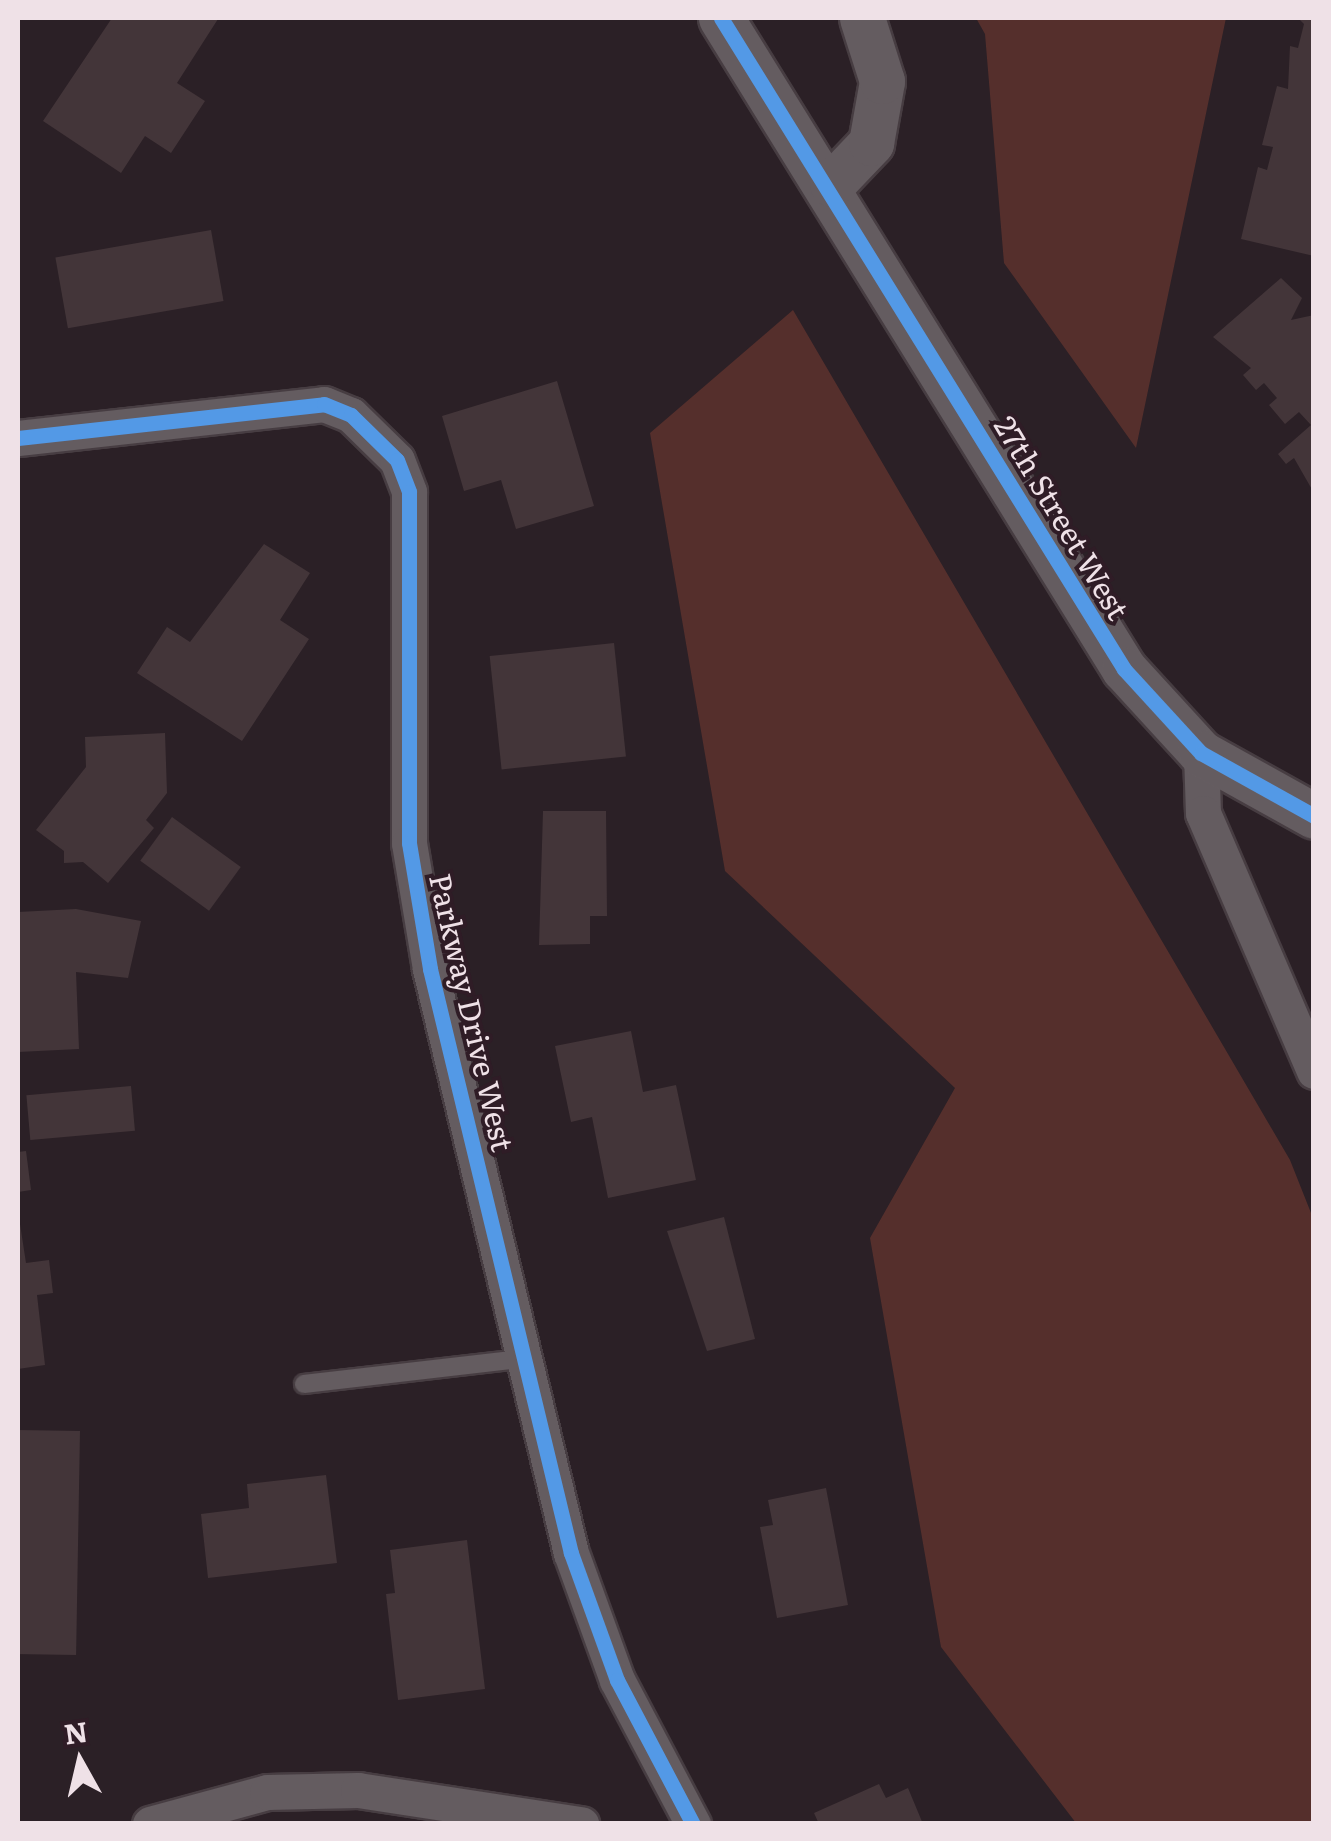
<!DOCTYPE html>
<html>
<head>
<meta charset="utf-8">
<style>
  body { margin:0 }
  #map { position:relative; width:1331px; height:1841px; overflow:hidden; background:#2b2026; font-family:Literata,serif }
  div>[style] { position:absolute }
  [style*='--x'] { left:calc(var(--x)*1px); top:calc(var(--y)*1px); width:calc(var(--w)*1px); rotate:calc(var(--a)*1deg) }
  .green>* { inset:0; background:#552f2c }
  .building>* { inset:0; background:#433539; transform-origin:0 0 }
  .roads { filter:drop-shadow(2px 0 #473d42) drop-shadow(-2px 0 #473d42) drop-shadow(0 2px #473d42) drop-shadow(0 -2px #473d42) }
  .service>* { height:18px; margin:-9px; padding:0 9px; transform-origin:9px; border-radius:9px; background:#645c60 }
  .minor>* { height:35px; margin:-17.5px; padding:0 17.5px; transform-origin:17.5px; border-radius:17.5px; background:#645c60 }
  .tertiary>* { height:45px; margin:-22.5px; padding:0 22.5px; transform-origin:22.5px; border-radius:22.5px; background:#645c60 }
  .cycleway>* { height:15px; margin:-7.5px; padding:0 7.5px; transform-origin:7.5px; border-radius:7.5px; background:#5399e6 }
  span { translate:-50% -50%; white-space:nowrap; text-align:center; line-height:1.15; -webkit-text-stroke:8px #2f1c26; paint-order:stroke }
  .street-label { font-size:30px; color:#efe1e7 }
  .frame { position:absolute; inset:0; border:20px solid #efe1e7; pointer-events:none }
  .north { position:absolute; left:30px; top:1711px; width:100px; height:100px; -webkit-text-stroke:8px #2f1c26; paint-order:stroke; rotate:352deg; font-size:28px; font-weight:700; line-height:40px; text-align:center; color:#efe1e7 }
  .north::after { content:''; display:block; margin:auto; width:35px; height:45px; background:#efe1e7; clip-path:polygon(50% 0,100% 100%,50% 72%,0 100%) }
</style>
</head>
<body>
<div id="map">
  <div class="green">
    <div style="clip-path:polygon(976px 18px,1226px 18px,1136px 448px,1004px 263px,985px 34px)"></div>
    <div style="clip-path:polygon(793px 310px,1290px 1160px,1313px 1218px,1313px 1823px,1076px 1823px,941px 1647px,870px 1238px,955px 1088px,725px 871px,650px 433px)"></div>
  </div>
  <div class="building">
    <div style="clip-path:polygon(112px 18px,218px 19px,177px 83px,205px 101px,171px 153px,145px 136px,121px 173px,43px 121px)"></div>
    <div style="clip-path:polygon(1298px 18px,1314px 18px,1314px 256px,1241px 239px,1258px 167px,1267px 170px,1273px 147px,1262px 145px,1277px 86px,1288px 89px,1290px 46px,1298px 48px,1304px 24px)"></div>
    <div style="left:211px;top:230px;width:72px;height:158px;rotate:80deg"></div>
    <div style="clip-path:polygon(1281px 278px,1302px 298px,1291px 320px,1314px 315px,1314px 493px,1294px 458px,1286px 464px,1278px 454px,1311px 425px,1299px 412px,1285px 424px,1269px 405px,1277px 398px,1264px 383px,1256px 390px,1243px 375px,1251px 368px,1213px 337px)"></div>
    <div style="clip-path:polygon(557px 381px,594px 506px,516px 529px,501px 480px,464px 491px,442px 416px)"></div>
    <div style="clip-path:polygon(264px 544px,310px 573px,280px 620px,309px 639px,242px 741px,137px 673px,167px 627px,190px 642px)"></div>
    <div style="left:614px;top:643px;width:114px;height:125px;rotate:84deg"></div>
    <div style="clip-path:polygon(165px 733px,167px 793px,146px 820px,154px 828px,108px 883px,83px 862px,64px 863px,64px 851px,36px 830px,86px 767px,85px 737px)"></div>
    <div style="clip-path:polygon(543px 811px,606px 811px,607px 916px,590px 916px,590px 944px,539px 945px)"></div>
    <div style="left:172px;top:817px;width:85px;height:54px;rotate:36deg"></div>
    <div style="clip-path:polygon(76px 909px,141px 921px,128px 978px,76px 972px,79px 1049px,18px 1052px,18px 912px)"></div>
    <div style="clip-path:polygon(631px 1031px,643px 1092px,676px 1085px,696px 1180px,608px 1198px,592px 1117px,571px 1122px,555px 1046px)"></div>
    <div style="left:131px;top:1086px;width:45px;height:105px;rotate:85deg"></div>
    <div style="clip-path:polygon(26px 1151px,31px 1190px,18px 1192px,18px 1152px)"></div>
    <div style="clip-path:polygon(18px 1211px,26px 1263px,49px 1260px,53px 1293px,37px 1295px,45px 1365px,18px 1369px)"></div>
    <div style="clip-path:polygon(724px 1217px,755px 1339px,707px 1351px,667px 1231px)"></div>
    <div style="left:18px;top:1430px;width:62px;height:224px;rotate:1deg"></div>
    <div style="clip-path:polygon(326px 1475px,337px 1563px,208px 1578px,201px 1514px,249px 1508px,247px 1484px)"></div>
    <div style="clip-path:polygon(826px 1488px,848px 1605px,777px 1618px,760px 1527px,773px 1525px,768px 1500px)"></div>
    <div style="clip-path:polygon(467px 1540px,485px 1689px,398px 1700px,386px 1594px,395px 1593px,390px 1550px)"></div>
    <div style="clip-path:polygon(879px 1784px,886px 1798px,908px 1788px,923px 1824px,819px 1824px,814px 1813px)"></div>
  </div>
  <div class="roads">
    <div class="service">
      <div style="--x:304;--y:1384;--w:216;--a:-6.6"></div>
    </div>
    <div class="minor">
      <div style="--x:18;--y:438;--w:308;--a:-6.3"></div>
      <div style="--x:324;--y:404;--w:29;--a:22"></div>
      <div style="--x:351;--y:415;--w:64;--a:44.4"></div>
      <div style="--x:397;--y:460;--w:34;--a:69"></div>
      <div style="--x:409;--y:492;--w:351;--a:90"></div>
      <div style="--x:409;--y:843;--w:128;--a:80.5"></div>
      <div style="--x:430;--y:969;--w:601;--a:76.43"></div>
      <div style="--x:571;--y:1553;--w:135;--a:70.1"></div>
      <div style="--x:617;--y:1680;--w:163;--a:62.2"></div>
      <div style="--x:1201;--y:753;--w:60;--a:88.1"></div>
      <div style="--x:1203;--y:813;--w:281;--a:66.7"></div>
      <div style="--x:150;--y:1824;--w:121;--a:-15.3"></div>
      <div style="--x:267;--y:1792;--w:91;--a:-1.3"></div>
      <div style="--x:358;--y:1790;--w:226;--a:8.7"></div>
    </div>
    <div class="tertiary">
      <div style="--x:721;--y:18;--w:766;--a:58.24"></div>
      <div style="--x:1124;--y:669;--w:114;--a:47.5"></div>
      <div style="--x:1201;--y:753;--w:129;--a:29.1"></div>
      <div style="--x:832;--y:184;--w:57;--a:-46.4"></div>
      <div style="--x:871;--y:143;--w:63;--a:-79.9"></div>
      <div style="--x:882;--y:81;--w:66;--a:-107.6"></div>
    </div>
  </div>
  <div class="cycleway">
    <div style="--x:721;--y:18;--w:766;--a:58.24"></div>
    <div style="--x:1124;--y:669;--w:114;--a:47.5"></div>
    <div style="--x:1201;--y:753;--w:129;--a:29.1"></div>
    <div style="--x:18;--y:438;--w:308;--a:-6.3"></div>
    <div style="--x:324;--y:404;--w:29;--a:22"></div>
    <div style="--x:351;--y:415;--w:64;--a:44.4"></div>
    <div style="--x:397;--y:460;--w:34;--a:69"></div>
    <div style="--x:409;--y:492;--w:351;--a:90"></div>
    <div style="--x:409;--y:843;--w:128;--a:80.5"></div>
    <div style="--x:430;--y:969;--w:601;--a:76.43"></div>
    <div style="--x:571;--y:1553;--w:135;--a:70.1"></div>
    <div style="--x:617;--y:1680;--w:163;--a:62.2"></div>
  </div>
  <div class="street-label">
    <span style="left:1063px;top:517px;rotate:59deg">27th Street West</span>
    <span style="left:473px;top:1012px;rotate:77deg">Parkway Drive West</span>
  </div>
  <div class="frame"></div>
  <div class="north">N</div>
</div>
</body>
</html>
